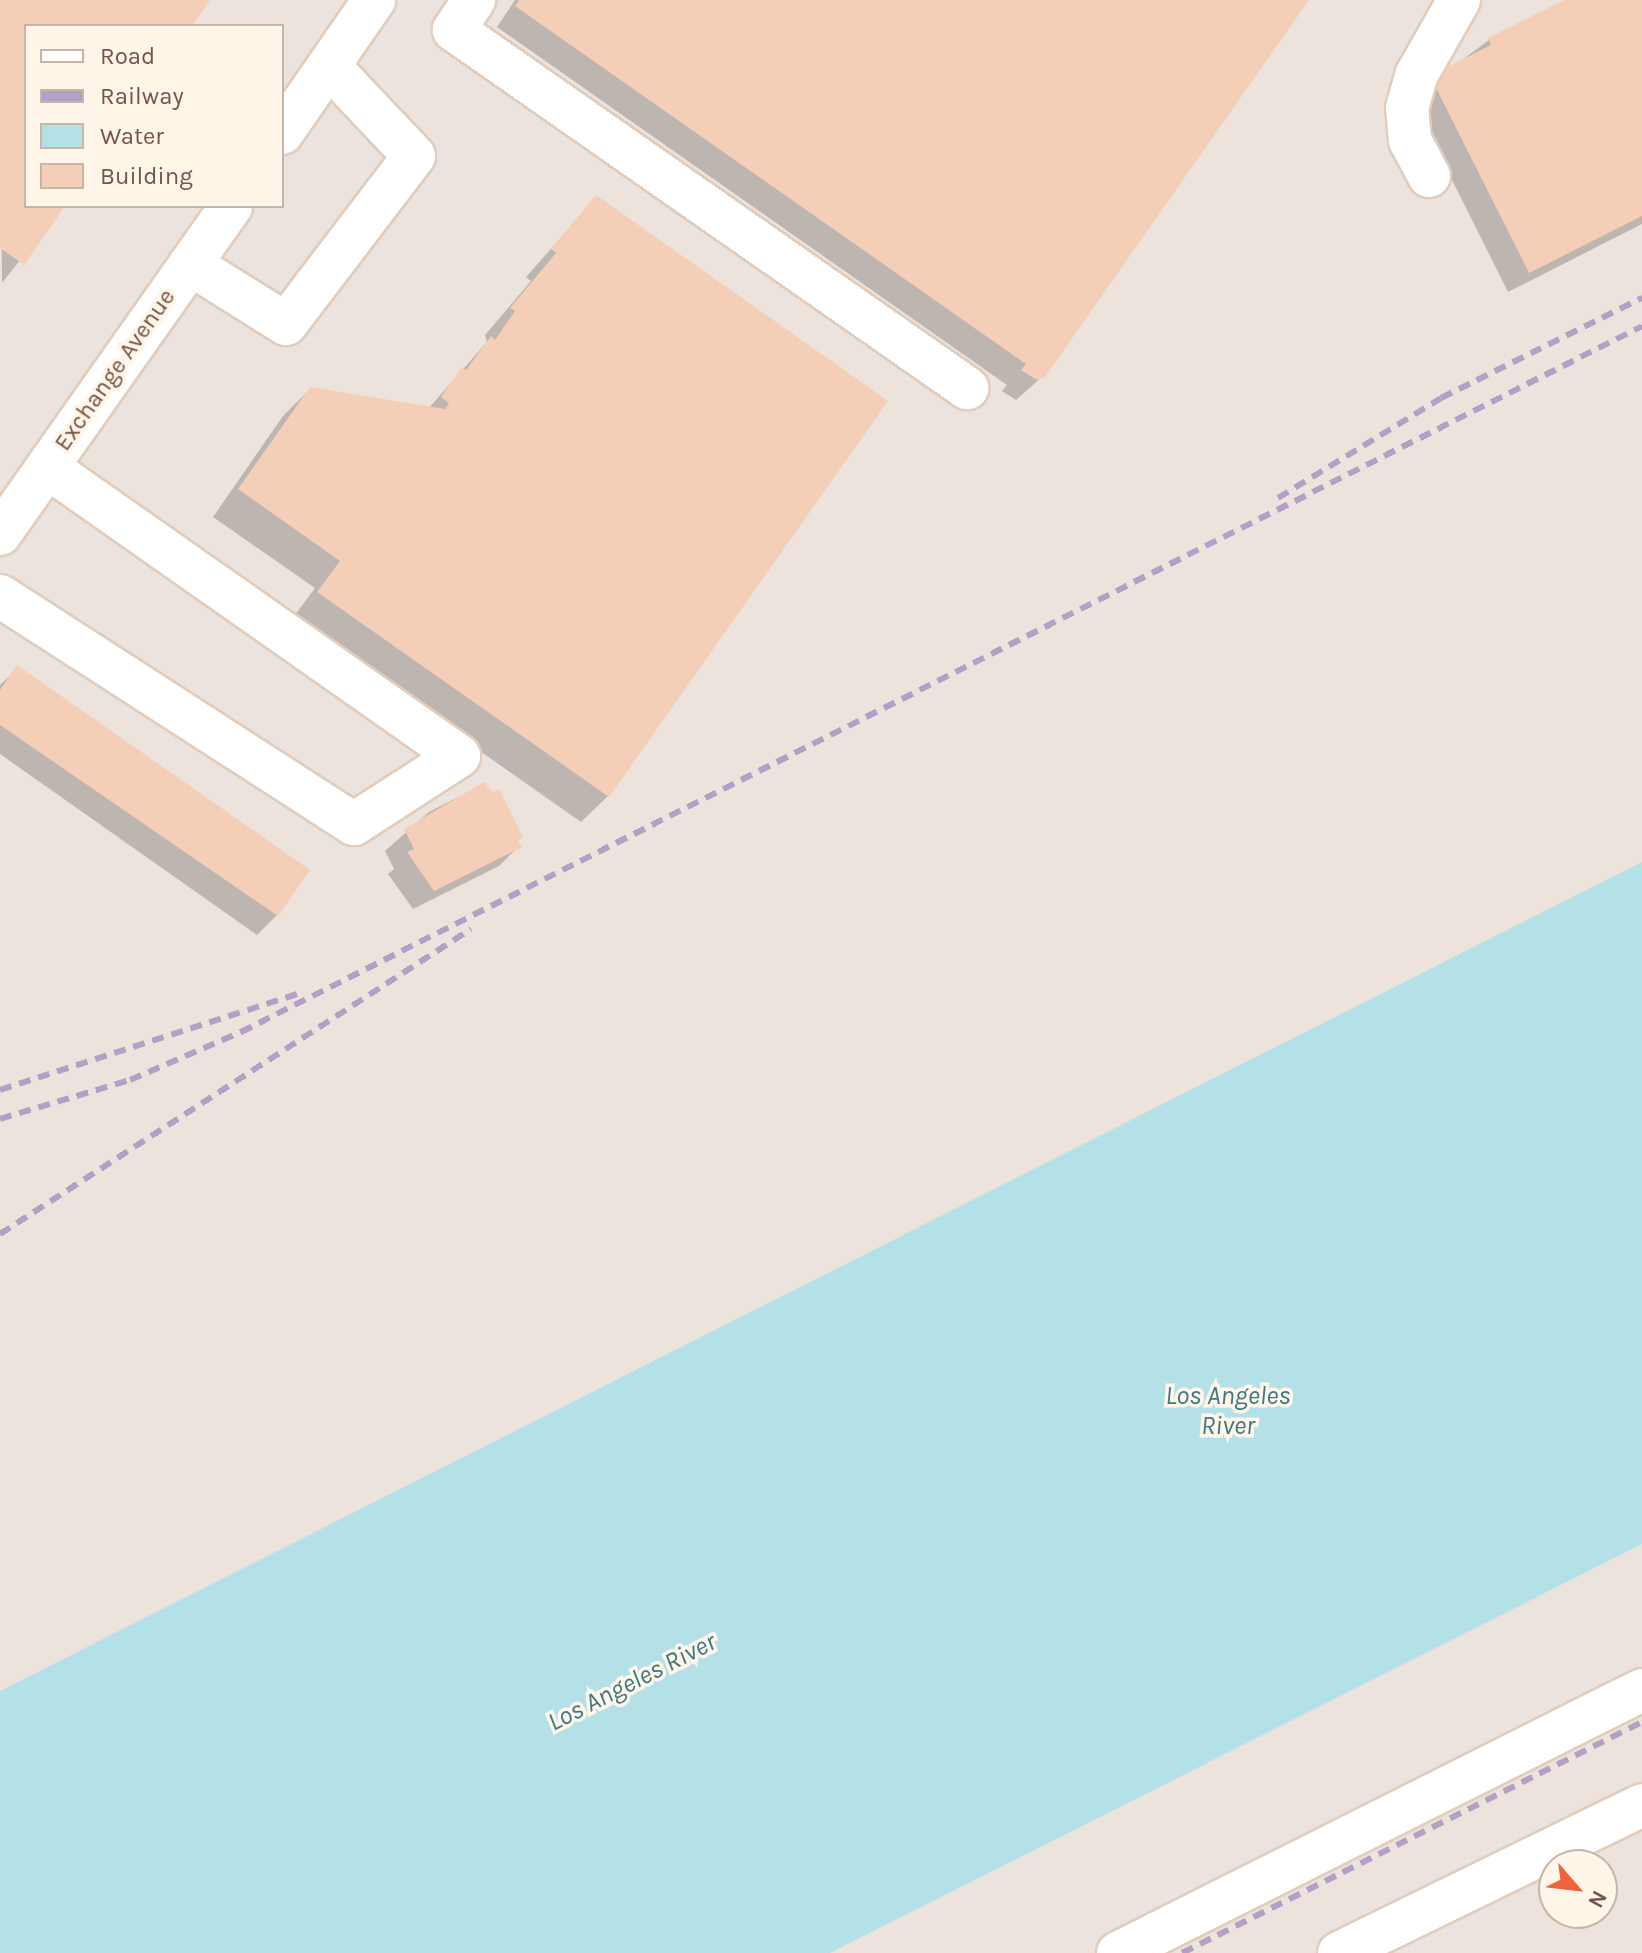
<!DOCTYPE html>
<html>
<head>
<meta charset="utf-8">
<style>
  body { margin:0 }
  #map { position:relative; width:1642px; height:1953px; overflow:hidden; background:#fdf1e0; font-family:Karla,sans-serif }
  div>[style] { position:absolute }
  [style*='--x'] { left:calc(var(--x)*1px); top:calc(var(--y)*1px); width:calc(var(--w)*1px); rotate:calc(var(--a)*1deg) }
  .industrial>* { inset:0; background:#ece3dc }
  .water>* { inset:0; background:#b4e1e8 }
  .shadow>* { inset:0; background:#0003 }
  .building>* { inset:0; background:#f4ceb7 }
  .roads { filter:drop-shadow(2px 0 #e2cdbc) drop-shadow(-2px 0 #e2cdbc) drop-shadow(0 2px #e2cdbc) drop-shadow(0 -2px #e2cdbc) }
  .minor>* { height:42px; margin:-21px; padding:0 21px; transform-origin:21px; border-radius:21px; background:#fff }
  .rail>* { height:6px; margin-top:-3px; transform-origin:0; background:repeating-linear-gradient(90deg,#b49fc7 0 12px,transparent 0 20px) }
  span { translate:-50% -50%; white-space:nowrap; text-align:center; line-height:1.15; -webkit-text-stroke:7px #fff5e8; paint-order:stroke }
  .street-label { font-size:24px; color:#755646 }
  .water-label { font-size:26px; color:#3c7983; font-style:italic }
  .legend { position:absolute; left:24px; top:24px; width:260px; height:184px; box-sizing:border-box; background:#fff5e8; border:2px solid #c8b5a7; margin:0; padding:10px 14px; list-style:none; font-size:24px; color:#755646 }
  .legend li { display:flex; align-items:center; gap:16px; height:40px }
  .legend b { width:40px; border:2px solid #c8b5a7 }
  .north { position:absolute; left:1538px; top:1849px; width:80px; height:80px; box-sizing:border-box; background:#fff5e8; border:2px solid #c8b5a7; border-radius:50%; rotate:118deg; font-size:22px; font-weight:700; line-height:32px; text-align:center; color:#755646 }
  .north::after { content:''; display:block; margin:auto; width:28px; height:36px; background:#ee623e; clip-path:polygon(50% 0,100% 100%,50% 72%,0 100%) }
</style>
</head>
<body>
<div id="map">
  <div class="industrial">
    <div style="clip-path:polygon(evenodd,0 0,1642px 0,1642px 1953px,0 1953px,0 0,26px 26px,282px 26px,282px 206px,26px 206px,26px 26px,0 0,1554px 1865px,1602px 1865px,1602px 1913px,1554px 1913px,1554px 1865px)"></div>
  </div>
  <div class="water">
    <div style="clip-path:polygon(1642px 862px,1642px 1544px,830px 1953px,0 1953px,0 1691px)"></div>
  </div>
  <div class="shadow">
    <div style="clip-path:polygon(0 0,208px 0,189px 26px,26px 26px,26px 206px,63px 206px,2px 283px)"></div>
    <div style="clip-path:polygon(515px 0,1304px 0,1043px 376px,1016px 400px,1002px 391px,1007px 385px,497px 27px)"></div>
    <div style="clip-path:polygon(1568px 0,1642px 0,1642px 224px,1508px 292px,1411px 98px,1489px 40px)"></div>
    <div style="clip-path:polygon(596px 198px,608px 796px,581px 822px,292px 619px,315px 588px,213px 517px,283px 416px,310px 389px,428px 409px,487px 342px,485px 335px,531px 281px,526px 277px)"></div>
    <div style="clip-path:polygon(18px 668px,277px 915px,257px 935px,0 754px,0 685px)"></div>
    <div style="clip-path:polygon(484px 784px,519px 846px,499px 866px,413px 909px,388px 874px,394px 869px,385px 851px,429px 812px)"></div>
  </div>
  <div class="building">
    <div style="clip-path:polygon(0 0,210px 0,192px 26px,26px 26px,26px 206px,65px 206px,24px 265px,0 248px)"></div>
    <div style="clip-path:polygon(519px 0,1309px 0,1045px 377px,1037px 380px,1021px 370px,1026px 364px,515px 6px)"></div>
    <div style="clip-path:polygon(1564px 0,1642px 0,1642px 216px,1529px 273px,1430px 76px,1491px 45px,1488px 38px)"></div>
    <div style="clip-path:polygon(596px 195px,888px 401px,609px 797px,317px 592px,340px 561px,238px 489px,310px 387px,445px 409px,449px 403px,441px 397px,462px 367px,466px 370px,491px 336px,495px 340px,515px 311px,510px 308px,556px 253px,551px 249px)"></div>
    <div style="clip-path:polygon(17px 665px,310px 870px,278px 916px,0 725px,0 690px)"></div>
    <div style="clip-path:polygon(484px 782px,493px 792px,499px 789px,523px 837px,518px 840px,522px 847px,434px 891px,407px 852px,414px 849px,404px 829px)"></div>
  </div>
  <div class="roads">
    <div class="minor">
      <div style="--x:474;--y:0;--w:36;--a:124"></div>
      <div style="--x:454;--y:30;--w:626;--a:34.91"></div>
      <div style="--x:282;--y:133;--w:162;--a:-55.3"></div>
      <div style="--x:1429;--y:176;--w:40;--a:-118"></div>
      <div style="--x:1410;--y:141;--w:33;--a:-95"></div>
      <div style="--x:1407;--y:108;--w:35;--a:-74"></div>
      <div style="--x:1417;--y:74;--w:85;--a:-60.4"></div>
      <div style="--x:190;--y:264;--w:113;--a:32"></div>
      <div style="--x:286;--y:324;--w:211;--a:-52.7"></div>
      <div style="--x:414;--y:156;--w:124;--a:-133.4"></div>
      <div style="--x:0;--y:534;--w:401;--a:-54.8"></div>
      <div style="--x:0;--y:596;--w:421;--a:32.8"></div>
      <div style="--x:354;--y:824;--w:125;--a:-32.9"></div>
      <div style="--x:459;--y:756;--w:503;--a:-144.95"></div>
      <div style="--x:1118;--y:1953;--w:586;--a:-26.65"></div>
      <div style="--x:1339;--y:1953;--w:337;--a:-26"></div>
    </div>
  </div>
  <div class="rail">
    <div style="--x:1278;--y:498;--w:191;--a:-31.5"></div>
    <div style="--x:1441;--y:398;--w:225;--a:-26.5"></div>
    <div style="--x:0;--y:1090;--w:316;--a:-17.9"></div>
    <div style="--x:0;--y:1119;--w:136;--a:-16.7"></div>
    <div style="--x:130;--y:1080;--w:121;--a:-23.4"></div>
    <div style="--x:241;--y:1032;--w:1569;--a:-26.74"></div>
    <div style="--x:0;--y:1234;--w:561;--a:-32.93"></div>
    <div style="--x:1182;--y:1953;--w:515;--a:-26.66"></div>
  </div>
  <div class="street-label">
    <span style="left:115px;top:370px;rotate:-55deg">Exchange Avenue</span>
  </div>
  <div class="water-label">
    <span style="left:1228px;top:1411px">Los Angeles<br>River</span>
    <span style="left:632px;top:1682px;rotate:-27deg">Los Angeles River</span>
  </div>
  <ul class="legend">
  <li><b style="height:10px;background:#fff"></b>Road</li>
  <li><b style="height:10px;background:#b49fc7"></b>Railway</li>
  <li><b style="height:22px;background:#b4e1e8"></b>Water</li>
  <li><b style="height:22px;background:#f4ceb7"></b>Building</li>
  </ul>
  <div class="north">N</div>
</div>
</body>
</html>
